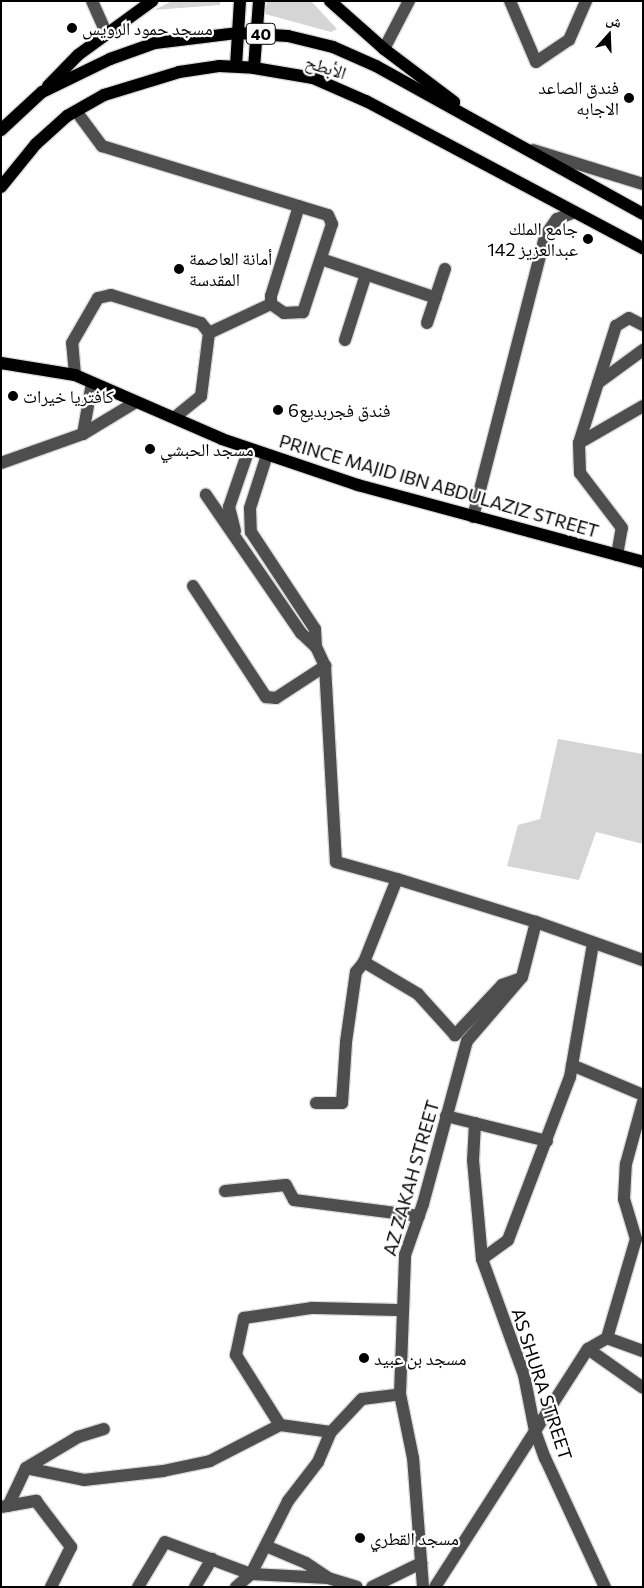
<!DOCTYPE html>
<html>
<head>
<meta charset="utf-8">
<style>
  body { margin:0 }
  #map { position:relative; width:644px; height:1588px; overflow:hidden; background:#fff; font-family:Commissioner,"Noto Naskh Arabic",sans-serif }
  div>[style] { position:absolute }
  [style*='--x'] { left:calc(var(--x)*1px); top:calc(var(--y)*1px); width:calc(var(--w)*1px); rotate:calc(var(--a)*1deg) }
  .green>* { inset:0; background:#d5d5d5 }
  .roads { filter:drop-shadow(1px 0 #dbdbdb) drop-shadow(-1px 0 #dbdbdb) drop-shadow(0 1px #dbdbdb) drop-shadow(0 -1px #dbdbdb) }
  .minor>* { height:12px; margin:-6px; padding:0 6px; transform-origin:6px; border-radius:6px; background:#4e4e4e }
  .major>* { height:12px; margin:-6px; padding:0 6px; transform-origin:6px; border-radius:6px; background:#000 }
  .dots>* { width:14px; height:14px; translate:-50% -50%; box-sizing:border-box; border:2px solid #fff; border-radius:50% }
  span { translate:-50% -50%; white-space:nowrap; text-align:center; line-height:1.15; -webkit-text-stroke:4.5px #fff; paint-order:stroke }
  .shield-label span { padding:1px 4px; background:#fff; border:1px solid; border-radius:4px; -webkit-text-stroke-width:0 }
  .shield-label { font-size:16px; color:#000; font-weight:700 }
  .poi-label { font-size:18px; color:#000 }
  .left { translate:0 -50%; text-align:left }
  .right { translate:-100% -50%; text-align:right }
  .street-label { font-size:18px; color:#000 }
  .frame { position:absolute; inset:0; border:2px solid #000; pointer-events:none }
  .north { position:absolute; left:584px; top:10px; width:50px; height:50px; -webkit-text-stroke:4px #fff; paint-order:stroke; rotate:20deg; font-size:14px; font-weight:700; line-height:20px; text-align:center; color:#000 }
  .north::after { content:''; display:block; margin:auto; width:18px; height:22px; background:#000; clip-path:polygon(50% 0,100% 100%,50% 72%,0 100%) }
</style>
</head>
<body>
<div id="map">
  <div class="green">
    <div style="clip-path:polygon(172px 1px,220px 1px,220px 5px,154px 10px)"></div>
    <div style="clip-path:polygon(267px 1px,311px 1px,337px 29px,331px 32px,265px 14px)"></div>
    <div style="clip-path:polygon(558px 739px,643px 754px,643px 844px,596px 832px,579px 880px,507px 866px,518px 825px,540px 819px)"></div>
  </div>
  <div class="roads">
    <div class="minor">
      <div style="--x:92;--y:1;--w:34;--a:66"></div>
      <div style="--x:510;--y:1;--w:66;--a:66.9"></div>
      <div style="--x:536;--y:62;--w:40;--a:-34"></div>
      <div style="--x:569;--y:40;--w:43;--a:-66.4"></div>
      <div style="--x:384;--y:49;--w:54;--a:-62.5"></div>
      <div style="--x:76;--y:111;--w:44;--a:53.4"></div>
      <div style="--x:102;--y:146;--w:236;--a:17"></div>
      <div style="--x:328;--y:215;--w:10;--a:66"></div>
      <div style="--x:332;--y:224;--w:93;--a:108.2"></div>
      <div style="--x:303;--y:312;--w:19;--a:177"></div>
      <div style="--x:284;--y:313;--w:16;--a:-145"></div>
      <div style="--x:271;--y:304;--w:8;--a:-90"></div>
      <div style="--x:271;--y:296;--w:94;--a:-72.7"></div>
      <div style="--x:533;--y:150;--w:115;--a:17.2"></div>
      <div style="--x:321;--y:259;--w:121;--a:18.7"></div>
      <div style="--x:427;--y:323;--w:57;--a:-71.6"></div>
      <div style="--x:209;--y:333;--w:68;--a:-25.1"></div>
      <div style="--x:345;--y:340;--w:69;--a:-72.3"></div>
      <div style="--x:75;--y:375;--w:32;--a:-95"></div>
      <div style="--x:72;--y:343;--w:52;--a:-60"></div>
      <div style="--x:98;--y:298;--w:13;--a:-13"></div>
      <div style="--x:111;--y:295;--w:94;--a:17.3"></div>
      <div style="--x:201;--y:323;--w:13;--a:51"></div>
      <div style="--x:209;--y:333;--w:64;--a:97.2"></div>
      <div style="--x:201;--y:396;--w:32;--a:141"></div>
      <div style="--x:598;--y:383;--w:56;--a:-36.3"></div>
      <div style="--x:83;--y:434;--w:52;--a:-80"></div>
      <div style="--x:579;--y:443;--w:74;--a:-30"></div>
      <div style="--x:267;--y:455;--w:56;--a:107.8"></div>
      <div style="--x:250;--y:508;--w:24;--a:88"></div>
      <div style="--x:251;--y:532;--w:116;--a:56.6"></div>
      <div style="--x:315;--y:629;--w:18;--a:87"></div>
      <div style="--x:1;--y:463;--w:87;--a:-19.5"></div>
      <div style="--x:83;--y:434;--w:62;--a:-31.1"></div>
      <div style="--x:473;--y:517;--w:290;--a:-75.6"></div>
      <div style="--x:545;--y:236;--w:21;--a:-55"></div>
      <div style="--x:557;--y:219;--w:19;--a:-21"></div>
      <div style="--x:235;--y:531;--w:25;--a:-104"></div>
      <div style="--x:229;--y:507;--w:61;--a:-71"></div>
      <div style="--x:617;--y:555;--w:27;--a:-80"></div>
      <div style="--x:622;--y:528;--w:69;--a:-127.4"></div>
      <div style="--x:580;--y:473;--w:30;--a:-92"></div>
      <div style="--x:579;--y:443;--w:123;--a:-72.5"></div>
      <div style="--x:616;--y:326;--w:15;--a:-32"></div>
      <div style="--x:629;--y:318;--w:16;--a:27"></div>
      <div style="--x:193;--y:586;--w:133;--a:56.7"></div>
      <div style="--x:266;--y:697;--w:10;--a:6"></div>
      <div style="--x:276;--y:698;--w:59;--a:-33.1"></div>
      <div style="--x:325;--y:666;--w:21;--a:-115"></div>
      <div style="--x:316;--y:647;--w:21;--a:-137"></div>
      <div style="--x:301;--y:633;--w:168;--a:-124.5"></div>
      <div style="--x:325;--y:666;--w:196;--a:86.8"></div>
      <div style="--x:336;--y:862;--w:63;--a:15.6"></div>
      <div style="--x:519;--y:979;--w:18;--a:161"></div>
      <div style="--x:502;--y:985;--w:69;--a:133.2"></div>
      <div style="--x:455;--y:1035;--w:55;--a:-132.1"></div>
      <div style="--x:418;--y:994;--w:63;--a:-149.3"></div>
      <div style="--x:364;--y:962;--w:89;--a:-68.3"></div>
      <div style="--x:397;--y:879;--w:145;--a:17.2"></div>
      <div style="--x:536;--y:922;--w:114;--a:19.6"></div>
      <div style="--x:572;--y:1065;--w:77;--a:22.9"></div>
      <div style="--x:316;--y:1103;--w:26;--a:0"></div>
      <div style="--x:342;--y:1103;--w:61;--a:-86.2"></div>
      <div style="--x:346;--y:1042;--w:71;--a:-81.9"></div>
      <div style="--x:356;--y:972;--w:13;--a:-51"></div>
      <div style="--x:446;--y:1116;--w:104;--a:13.9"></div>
      <div style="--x:475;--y:1123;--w:37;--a:93"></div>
      <div style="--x:473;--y:1160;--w:99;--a:84.8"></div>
      <div style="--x:482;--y:1259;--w:123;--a:70.1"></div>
      <div style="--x:524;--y:1375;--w:57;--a:78.9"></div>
      <div style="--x:535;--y:1431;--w:29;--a:70"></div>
      <div style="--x:545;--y:1458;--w:142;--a:65.1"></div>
      <div style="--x:225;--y:1191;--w:61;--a:-5.6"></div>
      <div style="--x:286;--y:1185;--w:17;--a:62"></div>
      <div style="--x:294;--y:1200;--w:126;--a:7.3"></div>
      <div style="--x:482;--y:1259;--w:32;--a:-36"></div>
      <div style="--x:508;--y:1240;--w:174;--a:-69.2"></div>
      <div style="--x:570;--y:1077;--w:135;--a:-80.2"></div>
      <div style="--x:607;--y:1338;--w:38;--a:20"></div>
      <div style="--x:588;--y:1349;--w:67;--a:35.3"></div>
      <div style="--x:280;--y:1425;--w:83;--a:-122.2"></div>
      <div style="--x:236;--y:1355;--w:38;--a:-78"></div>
      <div style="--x:244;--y:1318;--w:69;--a:-8.4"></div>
      <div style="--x:312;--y:1308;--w:89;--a:1.3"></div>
      <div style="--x:26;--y:1468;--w:59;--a:11.7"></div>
      <div style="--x:84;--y:1480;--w:80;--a:-6.5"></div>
      <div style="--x:163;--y:1471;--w:48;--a:-12"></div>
      <div style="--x:210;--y:1461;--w:79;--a:-27.2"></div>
      <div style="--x:280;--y:1425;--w:51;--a:7.8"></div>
      <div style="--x:331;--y:1432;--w:45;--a:-46.8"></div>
      <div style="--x:362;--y:1399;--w:38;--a:-7"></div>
      <div style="--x:8;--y:1506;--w:42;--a:-64.7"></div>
      <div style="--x:26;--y:1468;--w:61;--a:-30.8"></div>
      <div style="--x:78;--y:1437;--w:27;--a:-17"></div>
      <div style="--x:1;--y:1507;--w:36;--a:-10"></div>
      <div style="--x:36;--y:1501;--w:58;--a:52.7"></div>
      <div style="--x:71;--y:1547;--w:45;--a:116.6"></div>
      <div style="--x:266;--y:1546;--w:43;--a:23"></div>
      <div style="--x:306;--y:1563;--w:27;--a:34"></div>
      <div style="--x:328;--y:1578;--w:30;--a:17"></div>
      <div style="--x:138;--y:1587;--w:52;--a:-59"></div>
      <div style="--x:165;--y:1542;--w:92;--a:20.4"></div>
      <div style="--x:251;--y:1574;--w:77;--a:3"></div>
      <div style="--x:195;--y:1587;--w:33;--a:-59"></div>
      <div style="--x:236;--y:1587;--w:20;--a:-41"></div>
      <div style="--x:251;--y:1574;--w:82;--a:-63.1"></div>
      <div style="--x:288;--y:1501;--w:49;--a:-52.4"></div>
      <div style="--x:318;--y:1462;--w:33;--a:-67"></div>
      <div style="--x:372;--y:1587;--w:55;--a:-26.1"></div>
      <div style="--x:423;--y:1587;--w:129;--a:-94.4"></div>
      <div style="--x:413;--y:1458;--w:65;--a:-101.5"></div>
      <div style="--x:400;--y:1394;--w:139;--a:-87.9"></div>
      <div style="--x:405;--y:1255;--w:54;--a:-70.6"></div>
      <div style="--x:423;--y:1204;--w:169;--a:-74.9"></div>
      <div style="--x:467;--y:1041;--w:84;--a:-49.3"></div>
      <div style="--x:522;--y:977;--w:57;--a:-75.7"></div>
      <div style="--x:435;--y:1587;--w:283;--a:-57.3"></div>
      <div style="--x:588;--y:1349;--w:22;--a:-30"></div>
      <div style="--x:607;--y:1338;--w:103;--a:-73.7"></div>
      <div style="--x:636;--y:1239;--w:42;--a:-106.7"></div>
      <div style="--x:624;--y:1199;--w:35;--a:-87"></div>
      <div style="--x:626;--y:1164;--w:64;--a:-74.7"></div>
    </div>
    <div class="major">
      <div style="--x:330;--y:1;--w:72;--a:41.6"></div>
      <div style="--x:384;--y:49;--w:88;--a:37.1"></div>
      <div style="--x:236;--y:66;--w:65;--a:-86.5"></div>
      <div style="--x:254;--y:68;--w:67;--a:-85.7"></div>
      <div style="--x:48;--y:86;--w:43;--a:-45.9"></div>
      <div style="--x:78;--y:55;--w:92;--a:-36.1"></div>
      <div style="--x:1;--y:130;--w:56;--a:-42.8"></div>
      <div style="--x:42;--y:92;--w:76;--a:-25.9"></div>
      <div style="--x:110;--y:59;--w:48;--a:-19.6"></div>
      <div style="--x:155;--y:43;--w:84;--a:-6.9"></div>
      <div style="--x:238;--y:33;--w:50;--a:3.4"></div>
      <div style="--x:288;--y:36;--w:46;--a:13.7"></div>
      <div style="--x:333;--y:47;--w:47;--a:23.8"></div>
      <div style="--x:376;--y:66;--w:305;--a:29"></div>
      <div style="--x:1;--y:187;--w:55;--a:-50.9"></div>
      <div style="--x:36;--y:144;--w:42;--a:-42.1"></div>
      <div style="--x:67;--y:116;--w:43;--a:-29.6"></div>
      <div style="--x:104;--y:95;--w:78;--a:-17"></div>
      <div style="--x:179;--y:72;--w:40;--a:-8.5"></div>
      <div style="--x:219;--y:66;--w:35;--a:3"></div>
      <div style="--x:254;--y:68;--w:60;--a:9.6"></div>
      <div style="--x:313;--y:78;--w:58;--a:23.5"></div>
      <div style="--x:366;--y:101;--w:314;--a:28"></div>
      <div style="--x:1;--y:363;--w:75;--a:9.2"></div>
      <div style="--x:75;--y:375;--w:160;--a:23.5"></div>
      <div style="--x:222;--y:439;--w:144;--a:18.7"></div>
      <div style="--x:358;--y:485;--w:295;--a:15.1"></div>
    </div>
  </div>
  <div class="dots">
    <div style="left:72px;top:28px;background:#000"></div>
    <div style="left:629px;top:98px;background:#000"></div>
    <div style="left:588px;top:239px;background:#000"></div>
    <div style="left:179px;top:269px;background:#000"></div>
    <div style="left:13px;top:396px;background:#000"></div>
    <div style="left:278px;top:410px;background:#000"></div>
    <div style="left:150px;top:449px;background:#000"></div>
    <div style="left:364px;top:1358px;background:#000"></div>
    <div style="left:360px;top:1538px;background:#000"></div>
  </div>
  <div class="shield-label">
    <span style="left:261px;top:34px">40</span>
  </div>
  <div class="poi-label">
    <span class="left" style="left:82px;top:28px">مسجد حمود الرويس</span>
    <span class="right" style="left:619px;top:98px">فندق الصاعد<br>الاجابه</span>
    <span class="right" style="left:578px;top:239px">جامع الملك<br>عبدالعزيز 142</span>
    <span class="left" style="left:189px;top:269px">أمانة العاصمة<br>المقدسة</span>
    <span class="left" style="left:23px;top:396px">كافتريا خيرات</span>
    <span class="left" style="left:288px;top:410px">فندق فجربديع6</span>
    <span class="left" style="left:160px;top:449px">مسجد الحبشي</span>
    <span class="left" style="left:374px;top:1358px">مسجد بن عبيد</span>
    <span class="left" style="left:370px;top:1538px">مسجد القطري</span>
  </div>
  <div class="street-label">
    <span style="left:326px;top:67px;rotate:18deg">الأبطح</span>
    <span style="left:439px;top:486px;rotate:16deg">PRINCE MAJID IBN ABDULAZIZ STREET</span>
    <span style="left:411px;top:1178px;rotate:-74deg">AZ ZAKAH STREET</span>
    <span style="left:542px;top:1384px;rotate:72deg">AS SHURA STREET</span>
  </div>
  <div class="frame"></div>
  <div class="north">ش</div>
</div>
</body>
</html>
